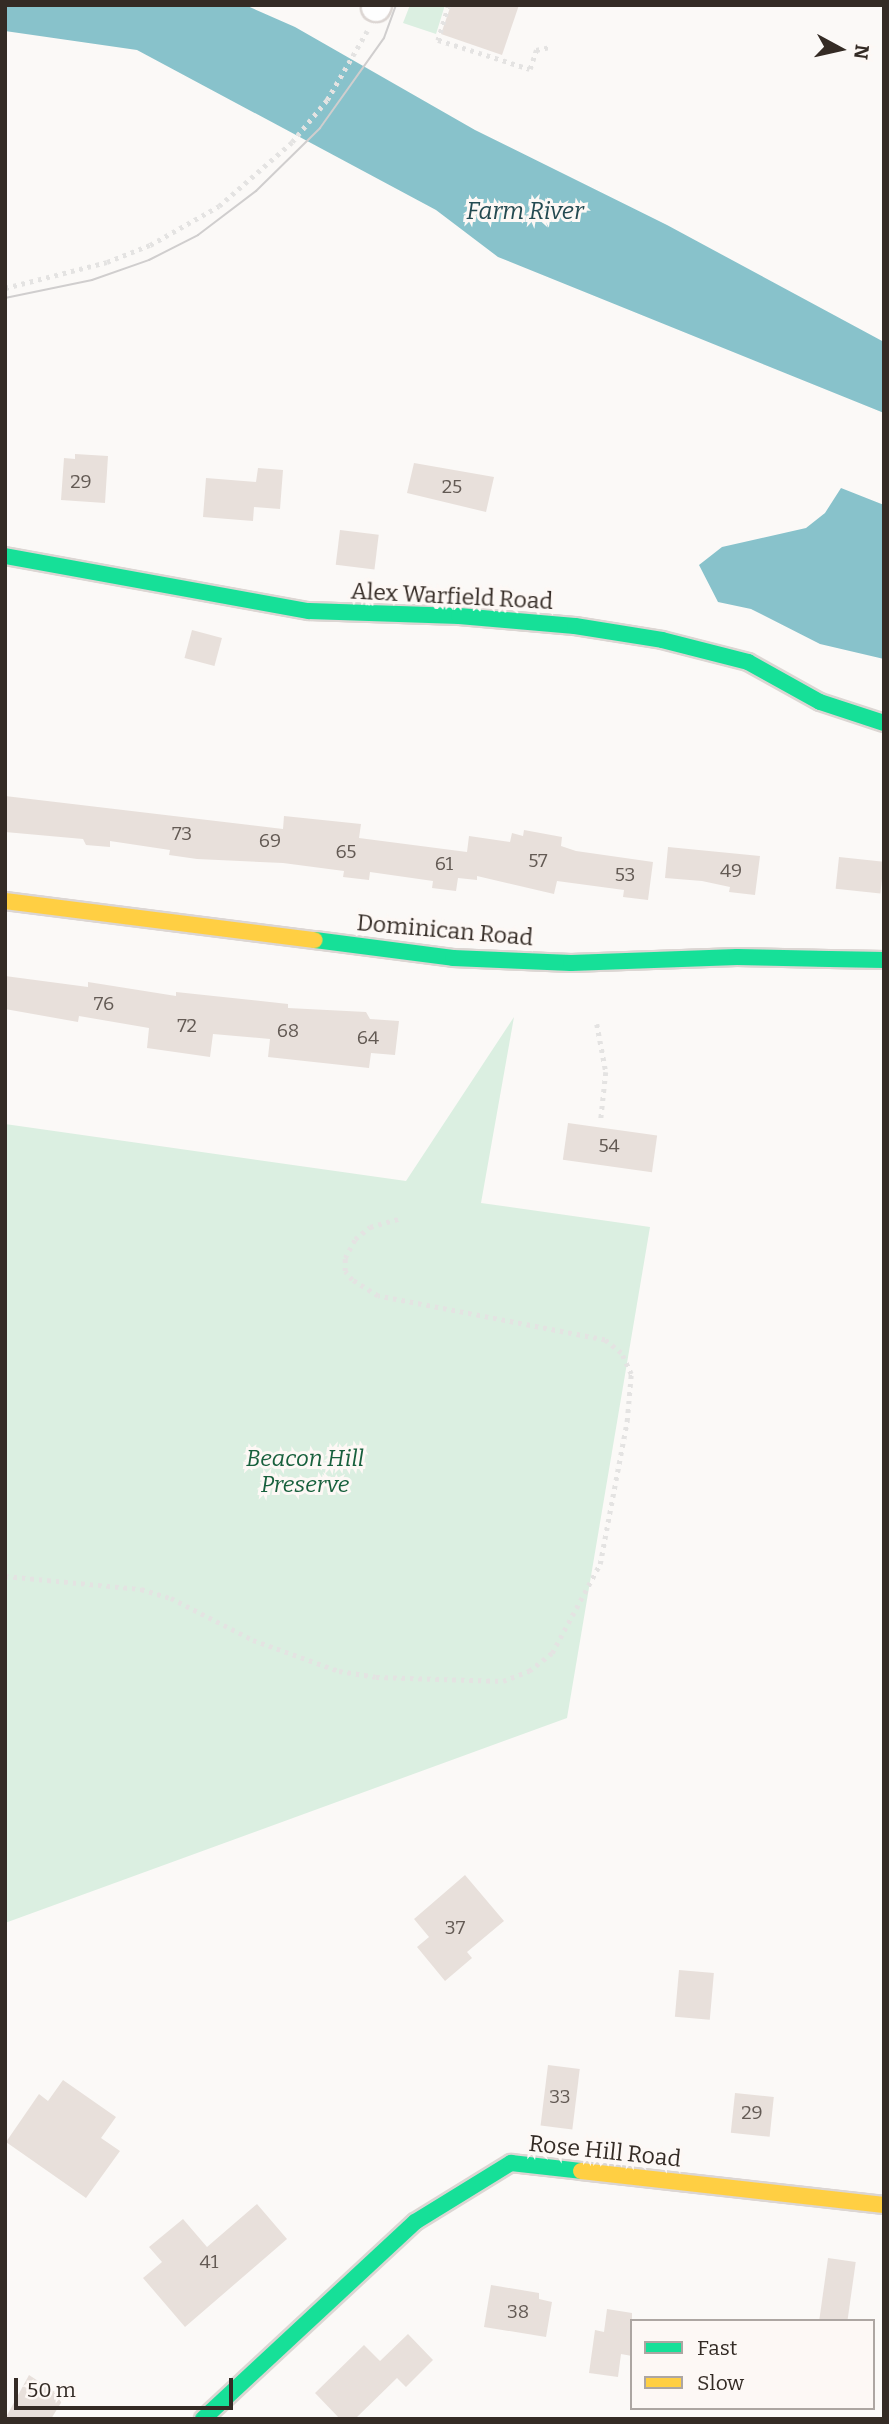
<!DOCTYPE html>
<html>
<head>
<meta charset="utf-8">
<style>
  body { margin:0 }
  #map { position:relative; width:889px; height:2424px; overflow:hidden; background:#fbf9f7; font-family:Bitter,serif }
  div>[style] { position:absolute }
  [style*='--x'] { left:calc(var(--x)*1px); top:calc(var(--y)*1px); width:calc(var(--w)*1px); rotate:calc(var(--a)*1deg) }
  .green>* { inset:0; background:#dbefe1 }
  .water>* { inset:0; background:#88c2cb }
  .building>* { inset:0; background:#e8e0db; transform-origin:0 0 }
  .path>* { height:4.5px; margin-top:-2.25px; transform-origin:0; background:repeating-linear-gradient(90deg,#e4e3e2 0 3.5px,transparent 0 8.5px) }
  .roads { filter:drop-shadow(2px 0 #dcd6d3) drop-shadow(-2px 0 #dcd6d3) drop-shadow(0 2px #dcd6d3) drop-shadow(0 -2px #dcd6d3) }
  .street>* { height:28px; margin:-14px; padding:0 14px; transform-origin:14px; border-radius:14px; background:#fefefe }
  .fast>* { height:16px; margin:-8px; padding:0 8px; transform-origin:8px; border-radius:8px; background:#16e098 }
  .slow>* { height:16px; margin:-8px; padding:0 8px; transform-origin:8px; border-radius:8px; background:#ffcf43 }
  .tram>* { height:2px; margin:-1px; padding:0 1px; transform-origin:1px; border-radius:1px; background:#d0cece }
  span { translate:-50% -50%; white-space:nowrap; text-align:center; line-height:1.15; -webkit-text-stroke:6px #fdf8f5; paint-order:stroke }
  .number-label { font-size:19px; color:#635a54 }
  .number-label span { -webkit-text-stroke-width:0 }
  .street-label { font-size:23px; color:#342b25 }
  .park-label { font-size:23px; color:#18603d; font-style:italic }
  .water-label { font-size:24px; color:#244a51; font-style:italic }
  .frame { position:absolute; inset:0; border:7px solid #342b25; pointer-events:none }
  .legend { position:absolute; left:630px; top:2319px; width:245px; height:91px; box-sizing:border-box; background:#fdf8f5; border:2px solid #ada6a2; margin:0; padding:9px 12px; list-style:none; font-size:21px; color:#342b25 }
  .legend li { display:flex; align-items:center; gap:14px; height:35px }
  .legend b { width:35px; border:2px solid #ada6a2 }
  .north { position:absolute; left:805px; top:14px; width:70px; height:70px; -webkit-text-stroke:5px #fdf8f5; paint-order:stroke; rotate:98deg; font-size:19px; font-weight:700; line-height:28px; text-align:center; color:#342b25 }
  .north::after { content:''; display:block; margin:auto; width:24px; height:32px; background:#342b25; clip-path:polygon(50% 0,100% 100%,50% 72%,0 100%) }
  .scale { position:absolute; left:14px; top:2378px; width:219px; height:32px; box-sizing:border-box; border:4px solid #342b25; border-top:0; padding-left:9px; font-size:21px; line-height:24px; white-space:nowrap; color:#342b25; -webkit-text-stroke:5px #fdf8f5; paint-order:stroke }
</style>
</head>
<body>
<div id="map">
  <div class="green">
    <div style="clip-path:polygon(410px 5px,445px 5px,436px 34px,403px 23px)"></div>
    <div style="clip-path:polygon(514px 1017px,481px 1203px,650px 1227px,567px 1718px,5px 1923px,5px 1124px,406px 1181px)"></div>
  </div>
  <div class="water">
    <div style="clip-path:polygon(5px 5px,245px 5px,295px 27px,475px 130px,667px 225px,884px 342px,884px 413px,498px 257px,436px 210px,137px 50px,5px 31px)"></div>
    <div style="clip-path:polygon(841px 488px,884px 505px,884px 659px,820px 644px,751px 609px,718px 602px,699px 565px,722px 547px,806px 528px,825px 513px)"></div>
  </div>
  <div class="building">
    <div style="clip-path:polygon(451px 5px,519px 5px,502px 55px,441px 34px)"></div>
    <div style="clip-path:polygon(75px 454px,108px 456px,105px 503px,61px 500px,64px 458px,75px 459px)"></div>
    <div style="clip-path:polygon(414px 463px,494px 477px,486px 512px,407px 493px)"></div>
    <div style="clip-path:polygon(258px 468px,283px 470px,280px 509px,254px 507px,253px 521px,203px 517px,206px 478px,256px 482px)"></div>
    <div style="left:340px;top:530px;width:39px;height:35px;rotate:7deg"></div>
    <div style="left:192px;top:630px;width:31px;height:29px;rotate:15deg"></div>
    <div style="clip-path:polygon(5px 796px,283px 829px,284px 816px,361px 824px,359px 838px,467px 852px,469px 836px,510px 842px,512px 833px,523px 836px,524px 830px,562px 837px,561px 846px,576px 851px,653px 862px,648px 900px,623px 897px,624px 890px,557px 881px,554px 894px,477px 876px,477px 880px,458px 878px,456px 891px,432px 888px,433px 881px,370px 872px,369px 880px,343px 877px,344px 871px,283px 863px,197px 859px,169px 855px,170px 850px,110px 841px,110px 847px,86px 845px,83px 839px,5px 832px)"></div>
    <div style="clip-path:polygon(668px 847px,760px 856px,755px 895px,729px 892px,730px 887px,702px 881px,665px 878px)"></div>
    <div style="left:839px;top:857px;width:45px;height:32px;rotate:6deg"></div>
    <div style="clip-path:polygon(5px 976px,88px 987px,88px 982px,176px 996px,176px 992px,288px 1004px,288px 1008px,366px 1012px,370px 1019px,399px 1021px,395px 1055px,371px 1053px,369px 1068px,268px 1057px,270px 1039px,213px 1034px,210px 1057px,147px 1048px,149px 1028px,79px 1016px,78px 1022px,5px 1009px)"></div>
    <div style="left:568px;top:1123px;width:90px;height:37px;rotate:8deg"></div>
    <div style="clip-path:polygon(465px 1875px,504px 1921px,467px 1952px,472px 1958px,445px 1981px,417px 1947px,429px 1937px,414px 1919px)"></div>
    <div style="left:679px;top:1970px;width:35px;height:47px;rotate:5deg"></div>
    <div style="left:548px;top:2065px;width:32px;height:61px;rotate:7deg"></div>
    <div style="clip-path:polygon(63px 2080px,116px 2117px,101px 2138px,120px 2151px,86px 2198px,6px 2142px,39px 2094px,48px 2101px)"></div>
    <div style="left:735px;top:2093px;width:39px;height:40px;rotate:6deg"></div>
    <div style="clip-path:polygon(257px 2204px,287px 2239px,185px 2327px,143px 2278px,162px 2262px,149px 2247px,183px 2219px,207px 2247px)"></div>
    <div style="left:828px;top:2258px;width:28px;height:64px;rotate:8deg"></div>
    <div style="clip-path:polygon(491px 2285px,539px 2293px,539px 2299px,552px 2302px,546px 2337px,484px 2327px)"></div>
    <div style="clip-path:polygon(607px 2309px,632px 2313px,632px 2356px,621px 2354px,618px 2377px,589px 2373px,595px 2330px,604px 2332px)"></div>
    <div style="clip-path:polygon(408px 2334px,433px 2360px,406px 2387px,397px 2378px,355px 2419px,340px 2419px,315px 2393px,364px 2345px,380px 2361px)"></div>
    <div style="clip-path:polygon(29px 2375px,64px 2398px,51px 2419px,5px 2419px)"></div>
  </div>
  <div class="path">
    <div style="--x:449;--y:5;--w:37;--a:107"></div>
    <div style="--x:438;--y:40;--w:96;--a:17.5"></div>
    <div style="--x:530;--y:69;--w:20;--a:-72"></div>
    <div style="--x:536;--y:50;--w:14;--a:-12"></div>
    <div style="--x:5;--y:288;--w:105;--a:-14.3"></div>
    <div style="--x:107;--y:262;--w:46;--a:-21.6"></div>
    <div style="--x:150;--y:245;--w:79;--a:-29.5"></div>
    <div style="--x:219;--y:206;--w:97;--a:-41.2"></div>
    <div style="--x:292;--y:142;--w:55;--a:-50.2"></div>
    <div style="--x:327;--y:100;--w:80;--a:-59.9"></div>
    <div style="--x:597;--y:1024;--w:49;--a:79.4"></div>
    <div style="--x:606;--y:1072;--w:47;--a:96.1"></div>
    <div style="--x:5;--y:1576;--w:137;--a:5.5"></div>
    <div style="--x:141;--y:1589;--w:31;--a:17"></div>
    <div style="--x:171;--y:1598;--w:92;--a:27.1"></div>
    <div style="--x:253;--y:1640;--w:91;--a:19.8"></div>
    <div style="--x:339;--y:1671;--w:37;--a:9"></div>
    <div style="--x:376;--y:1677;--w:127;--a:1.8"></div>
    <div style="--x:503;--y:1681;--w:28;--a:-21"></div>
    <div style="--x:529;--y:1671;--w:29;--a:-38"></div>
    <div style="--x:552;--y:1653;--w:101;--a:-61.7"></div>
    <div style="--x:600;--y:1564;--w:146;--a:-79.3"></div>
    <div style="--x:627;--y:1421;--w:47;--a:-85.1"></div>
    <div style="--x:631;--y:1374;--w:23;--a:-115"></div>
    <div style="--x:621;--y:1353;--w:21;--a:-141"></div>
    <div style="--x:605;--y:1340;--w:231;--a:-169"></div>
    <div style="--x:378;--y:1296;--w:31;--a:-148"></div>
    <div style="--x:352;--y:1280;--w:11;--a:-128"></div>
    <div style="--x:345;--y:1271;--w:13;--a:-90"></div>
    <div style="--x:345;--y:1258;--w:21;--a:-62"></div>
    <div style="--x:355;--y:1239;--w:19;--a:-39"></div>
    <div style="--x:370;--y:1227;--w:32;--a:-16"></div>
  </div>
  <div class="roads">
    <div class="street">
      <div style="--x:376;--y:7;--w:2;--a:-63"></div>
    </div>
    <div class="fast">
      <div style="--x:5;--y:556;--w:309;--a:10.3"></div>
      <div style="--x:309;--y:611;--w:150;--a:1.9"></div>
      <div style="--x:459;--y:616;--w:116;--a:4.9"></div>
      <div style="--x:575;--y:626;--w:88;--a:9.1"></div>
      <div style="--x:662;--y:640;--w:89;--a:14.3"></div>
      <div style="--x:748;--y:662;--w:82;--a:29.1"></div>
      <div style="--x:820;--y:702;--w:67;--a:18.2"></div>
      <div style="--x:315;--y:940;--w:139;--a:7.4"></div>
      <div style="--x:453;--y:958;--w:118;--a:2.4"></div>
      <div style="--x:571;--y:963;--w:166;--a:-2.1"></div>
      <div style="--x:737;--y:957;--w:147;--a:1.2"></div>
      <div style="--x:203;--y:2419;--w:289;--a:-42.9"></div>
      <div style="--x:415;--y:2222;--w:113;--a:-31.6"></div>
      <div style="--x:511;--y:2163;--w:70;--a:6.5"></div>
    </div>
    <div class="slow">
      <div style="--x:5;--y:901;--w:312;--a:7.2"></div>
      <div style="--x:581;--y:2171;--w:305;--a:6.4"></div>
    </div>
  </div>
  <div class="tram">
    <div style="--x:5;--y:298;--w:89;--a:-11.7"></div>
    <div style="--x:92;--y:280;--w:60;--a:-19.3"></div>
    <div style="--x:149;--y:260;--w:55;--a:-27"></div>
    <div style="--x:198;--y:235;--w:73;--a:-37.2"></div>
    <div style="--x:256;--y:191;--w:90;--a:-44.5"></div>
    <div style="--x:320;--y:128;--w:110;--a:-54.6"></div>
    <div style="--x:384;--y:38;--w:35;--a:-70"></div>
  </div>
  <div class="number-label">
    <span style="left:81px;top:482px">29</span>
    <span style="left:452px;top:487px">25</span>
    <span style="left:182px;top:834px">73</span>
    <span style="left:270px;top:841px">69</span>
    <span style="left:346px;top:852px">65</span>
    <span style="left:538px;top:861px">57</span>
    <span style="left:444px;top:864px">61</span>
    <span style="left:731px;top:871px">49</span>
    <span style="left:625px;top:875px">53</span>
    <span style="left:104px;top:1004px">76</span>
    <span style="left:187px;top:1026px">72</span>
    <span style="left:288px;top:1031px">68</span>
    <span style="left:368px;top:1038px">64</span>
    <span style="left:609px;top:1146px">54</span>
    <span style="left:455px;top:1928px">37</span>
    <span style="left:560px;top:2097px">33</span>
    <span style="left:752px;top:2113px">29</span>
    <span style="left:209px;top:2262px">41</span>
    <span style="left:518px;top:2312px">38</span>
  </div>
  <div class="street-label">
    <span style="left:452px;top:596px;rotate:3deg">Alex Warfield Road</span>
    <span style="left:445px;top:930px;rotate:5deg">Dominican Road</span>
    <span style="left:605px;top:2151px;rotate:6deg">Rose Hill Road</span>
  </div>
  <div class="park-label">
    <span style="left:305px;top:1471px">Beacon Hill<br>Preserve</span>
  </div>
  <div class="water-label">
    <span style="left:525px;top:212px">Farm River</span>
  </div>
  <div class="frame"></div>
  <ul class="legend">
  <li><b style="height:9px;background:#16e098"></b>Fast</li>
  <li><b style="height:9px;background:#ffcf43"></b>Slow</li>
  </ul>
  <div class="north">N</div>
  <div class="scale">50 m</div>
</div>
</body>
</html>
